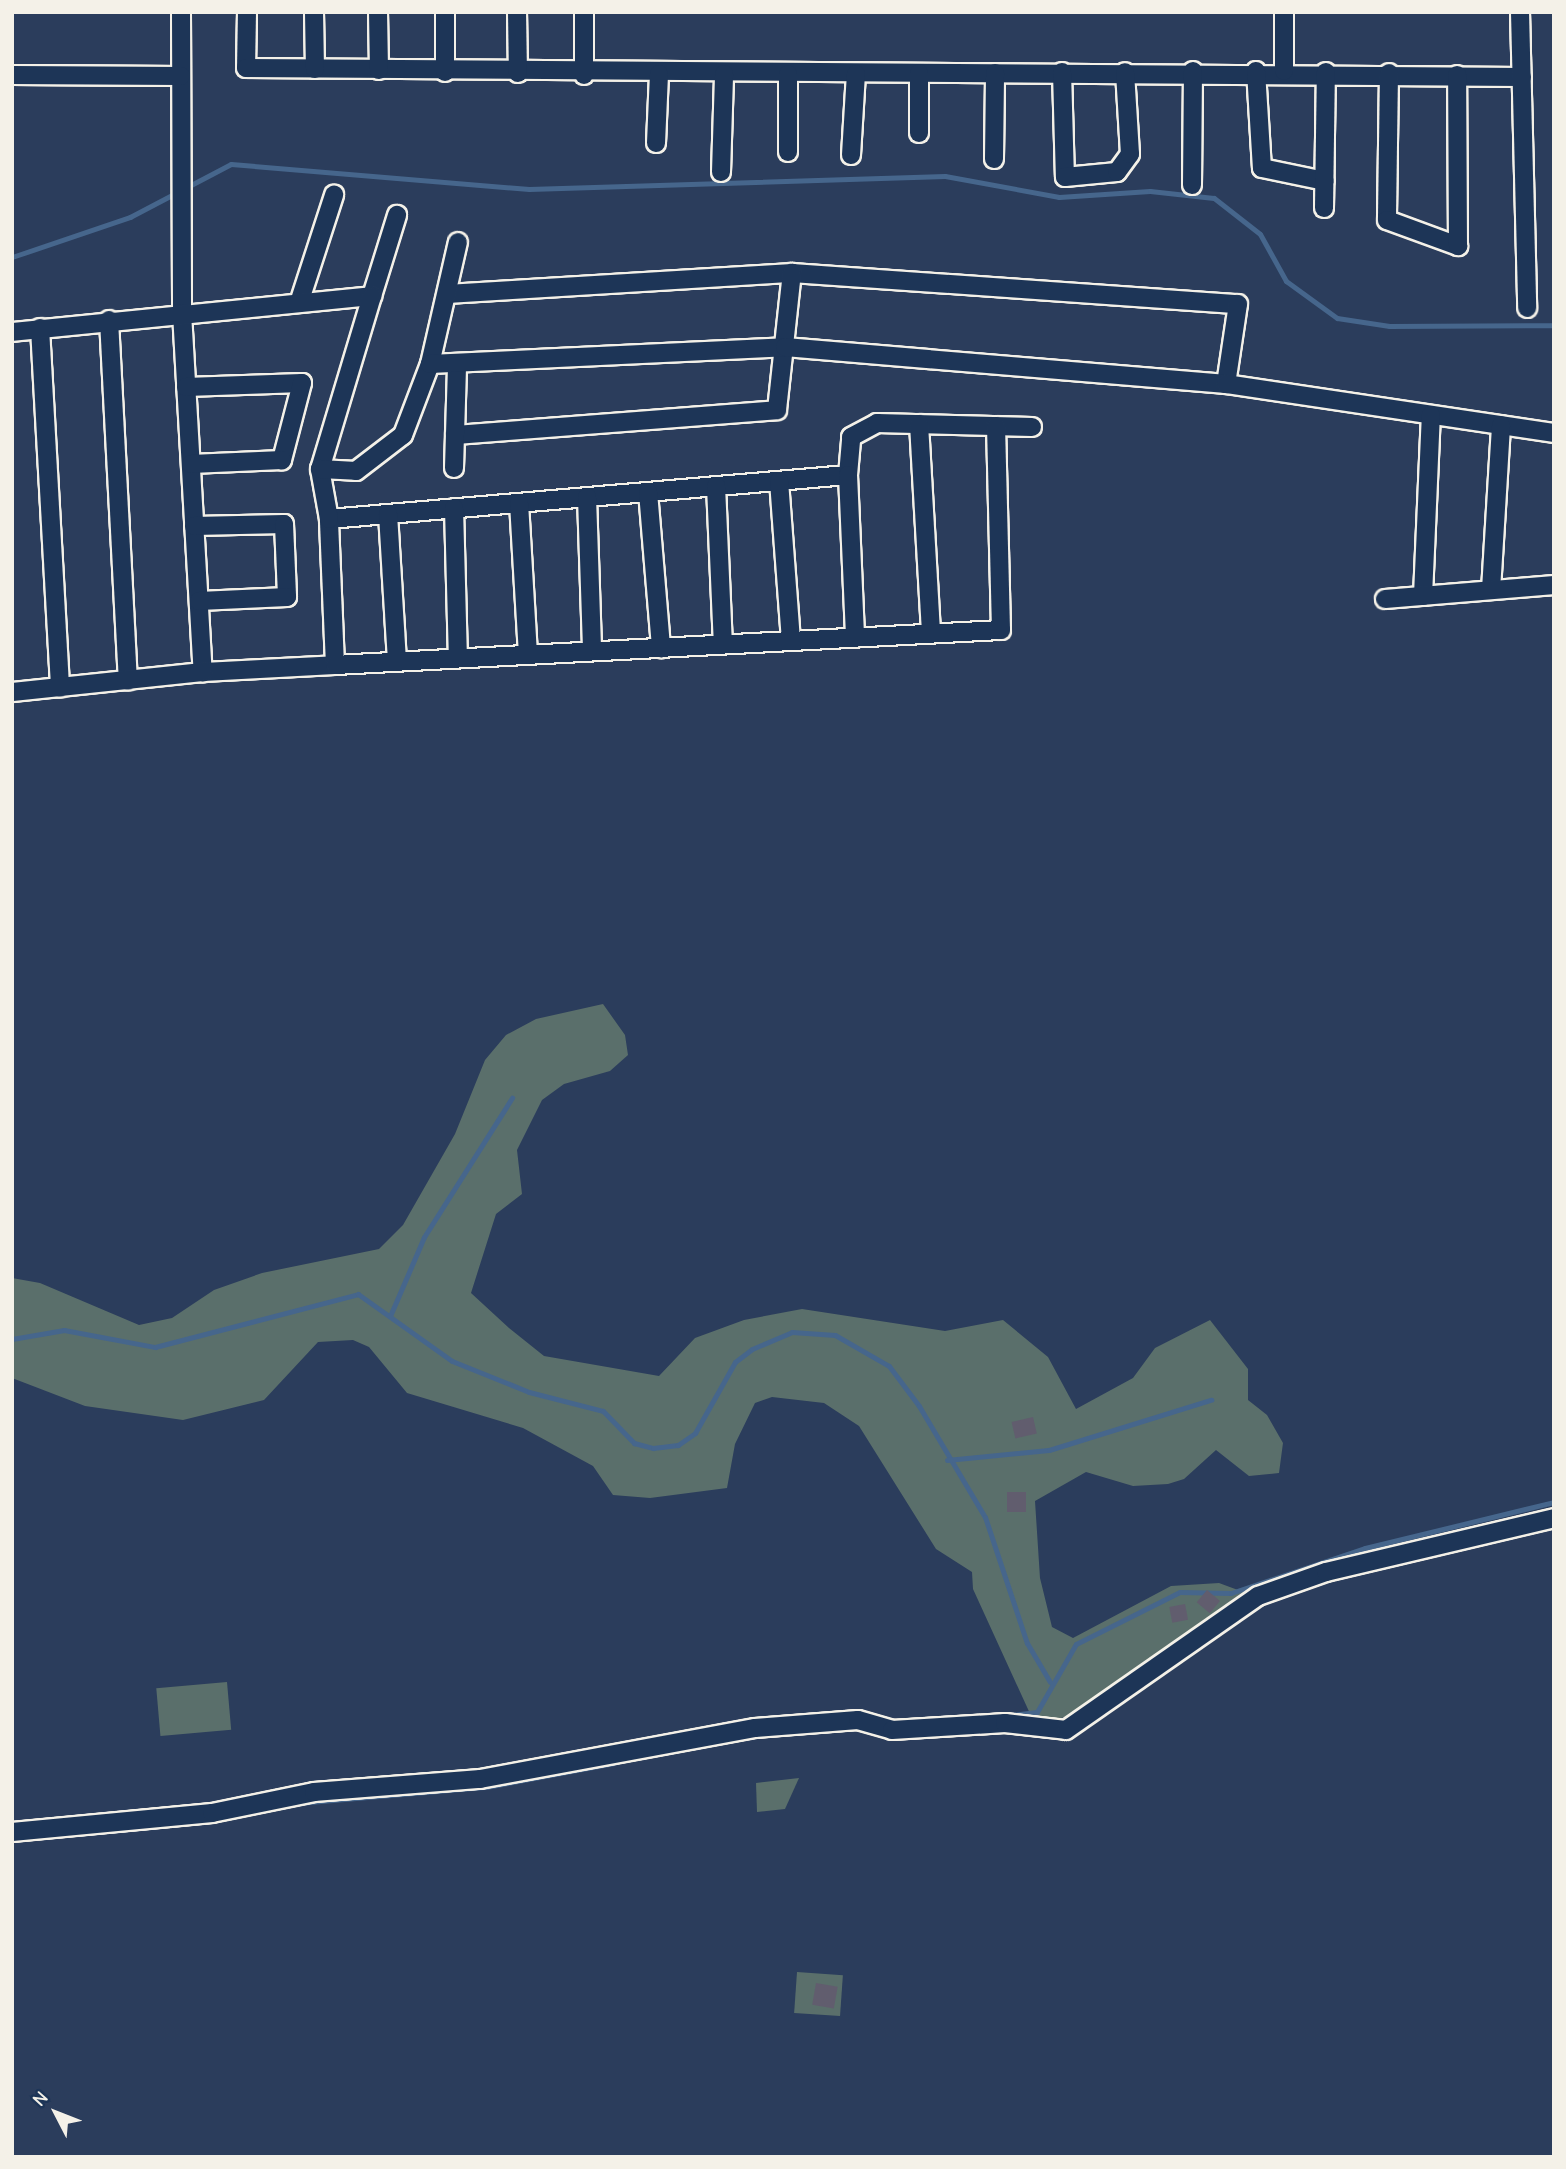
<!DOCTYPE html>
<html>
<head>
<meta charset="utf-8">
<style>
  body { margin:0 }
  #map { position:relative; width:1566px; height:2169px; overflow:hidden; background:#2b3d5c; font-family:"Comic Neue",sans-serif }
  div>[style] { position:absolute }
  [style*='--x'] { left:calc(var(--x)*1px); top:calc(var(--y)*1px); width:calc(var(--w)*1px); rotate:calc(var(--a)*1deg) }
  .green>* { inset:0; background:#5a6f6b; transform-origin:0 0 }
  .stream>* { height:5px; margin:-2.5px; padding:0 2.5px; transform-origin:2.5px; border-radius:2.5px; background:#46668c }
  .building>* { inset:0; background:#615d6e; transform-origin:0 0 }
  .roads { filter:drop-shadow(2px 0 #f4f1e8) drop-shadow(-2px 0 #f4f1e8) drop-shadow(0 2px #f4f1e8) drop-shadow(0 -2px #f4f1e8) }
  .street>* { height:18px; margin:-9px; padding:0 9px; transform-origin:9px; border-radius:9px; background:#1d3557 }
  span { translate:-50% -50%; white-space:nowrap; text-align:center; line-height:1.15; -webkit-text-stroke:7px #1d3557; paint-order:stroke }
  .frame { position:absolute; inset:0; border:14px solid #f4f1e8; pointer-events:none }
  .north { position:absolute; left:21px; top:2078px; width:70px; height:70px; -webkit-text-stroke:5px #1d3557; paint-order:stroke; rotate:312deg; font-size:19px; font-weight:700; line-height:28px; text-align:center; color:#f4f1e8 }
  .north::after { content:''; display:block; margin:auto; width:24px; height:32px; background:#f4f1e8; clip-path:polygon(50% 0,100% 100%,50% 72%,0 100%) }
</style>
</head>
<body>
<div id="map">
  <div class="green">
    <div style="clip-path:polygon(603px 1004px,625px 1035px,628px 1055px,610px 1071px,564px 1084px,542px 1100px,517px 1150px,522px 1194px,496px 1214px,471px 1293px,509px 1328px,544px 1356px,659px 1376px,695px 1338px,744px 1320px,802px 1309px,945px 1331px,1003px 1320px,1048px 1357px,1076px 1409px,1133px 1378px,1155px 1348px,1210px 1320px,1248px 1369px,1248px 1400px,1267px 1415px,1283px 1443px,1279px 1473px,1249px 1476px,1216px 1450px,1184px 1479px,1168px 1484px,1133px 1486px,1086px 1472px,1035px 1501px,1040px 1578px,1052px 1627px,1073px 1638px,1171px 1586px,1219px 1583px,1246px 1593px,1078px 1714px,1048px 1721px,1032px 1718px,973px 1589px,972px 1572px,936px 1549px,859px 1426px,824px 1403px,772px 1397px,755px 1403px,735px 1444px,727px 1488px,650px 1498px,613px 1495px,593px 1466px,523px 1428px,407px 1393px,369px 1347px,353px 1340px,318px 1342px,264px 1400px,183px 1420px,85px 1406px,12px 1378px,12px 1278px,40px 1283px,139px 1325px,172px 1318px,214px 1290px,262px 1273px,379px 1249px,403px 1225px,455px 1134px,485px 1060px,506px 1035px,536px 1019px)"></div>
    <div style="left:227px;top:1682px;width:48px;height:71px;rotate:85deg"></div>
    <div style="clip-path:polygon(799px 1778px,785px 1809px,757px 1812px,756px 1783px)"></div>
    <div style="left:797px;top:1972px;width:46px;height:41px;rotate:4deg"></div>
  </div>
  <div class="stream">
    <div style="--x:12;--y:257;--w:125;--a:-18.7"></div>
    <div style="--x:130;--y:217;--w:114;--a:-27.7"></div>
    <div style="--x:231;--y:164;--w:299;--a:4.8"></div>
    <div style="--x:529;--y:189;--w:416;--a:-1.8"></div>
    <div style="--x:945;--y:176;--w:116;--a:10.4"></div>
    <div style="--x:1059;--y:197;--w:91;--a:-3.8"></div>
    <div style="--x:1150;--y:191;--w:64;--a:6.2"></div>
    <div style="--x:1214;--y:198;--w:58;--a:38"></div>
    <div style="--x:1260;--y:234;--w:54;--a:61"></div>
    <div style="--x:1286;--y:281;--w:63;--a:36"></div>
    <div style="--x:1337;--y:318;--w:53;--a:8.7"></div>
    <div style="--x:1389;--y:326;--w:165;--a:-0.3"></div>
    <div style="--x:390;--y:1316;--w:86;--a:-66.7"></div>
    <div style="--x:424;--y:1237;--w:165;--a:-57.7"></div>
    <div style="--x:12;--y:1339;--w:53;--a:-9.8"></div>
    <div style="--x:64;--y:1330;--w:93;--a:10.6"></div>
    <div style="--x:155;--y:1347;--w:210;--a:-14.6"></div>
    <div style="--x:358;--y:1294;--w:115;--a:35.5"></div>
    <div style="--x:452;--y:1361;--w:83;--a:21.9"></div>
    <div style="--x:529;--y:1392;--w:76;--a:14.4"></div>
    <div style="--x:603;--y:1411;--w:45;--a:45.9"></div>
    <div style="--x:634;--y:1443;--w:20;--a:15"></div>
    <div style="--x:653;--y:1448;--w:25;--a:-7"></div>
    <div style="--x:678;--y:1445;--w:21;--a:-35"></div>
    <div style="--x:695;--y:1433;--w:81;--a:-60.6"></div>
    <div style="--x:735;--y:1362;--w:21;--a:-37"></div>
    <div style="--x:752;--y:1349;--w:43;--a:-23"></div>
    <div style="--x:792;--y:1332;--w:43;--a:4"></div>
    <div style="--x:835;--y:1335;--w:62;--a:29.9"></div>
    <div style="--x:889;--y:1366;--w:50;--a:53.1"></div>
    <div style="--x:919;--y:1406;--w:129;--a:59.3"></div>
    <div style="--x:985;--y:1517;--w:133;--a:71.6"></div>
    <div style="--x:1027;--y:1643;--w:45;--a:59.5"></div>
    <div style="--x:947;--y:1460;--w:102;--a:-5.6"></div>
    <div style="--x:1049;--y:1450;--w:170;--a:-17.2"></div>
    <div style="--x:1012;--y:1715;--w:25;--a:-7"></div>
    <div style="--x:1037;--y:1712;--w:78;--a:-60.2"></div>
    <div style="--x:1076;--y:1644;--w:116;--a:-26.6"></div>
    <div style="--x:1180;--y:1592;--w:51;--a:1.1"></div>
    <div style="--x:1231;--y:1593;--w:141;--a:-18.6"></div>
    <div style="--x:1365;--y:1548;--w:195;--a:-13.7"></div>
    <div style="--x:942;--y:1718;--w:49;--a:-3.5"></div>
    <div style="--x:298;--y:1803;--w:189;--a:-4.9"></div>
    <div style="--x:486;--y:1787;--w:130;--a:-10.6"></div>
    <div style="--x:77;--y:1834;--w:133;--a:-5.6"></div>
  </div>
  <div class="building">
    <div style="left:1033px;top:1417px;width:17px;height:22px;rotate:77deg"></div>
    <div style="left:1026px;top:1492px;width:20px;height:19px;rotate:90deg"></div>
    <div style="left:1207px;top:1590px;width:17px;height:16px;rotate:40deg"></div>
    <div style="left:1185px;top:1604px;width:16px;height:16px;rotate:79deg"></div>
    <div style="left:816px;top:1983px;width:22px;height:22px;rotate:10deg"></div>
  </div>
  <div class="roads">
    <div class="street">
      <div style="--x:181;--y:12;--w:301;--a:89.8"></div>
      <div style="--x:182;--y:313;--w:360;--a:86.7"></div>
      <div style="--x:203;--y:672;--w:132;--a:-3"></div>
      <div style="--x:335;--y:665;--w:146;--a:-92.4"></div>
      <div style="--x:329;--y:519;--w:521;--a:-4.85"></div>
      <div style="--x:848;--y:475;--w:38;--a:-85"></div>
      <div style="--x:851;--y:437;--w:30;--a:-28"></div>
      <div style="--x:877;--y:423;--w:155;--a:1.5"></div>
      <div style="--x:247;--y:12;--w:56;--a:91"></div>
      <div style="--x:246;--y:68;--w:1276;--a:0.4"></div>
      <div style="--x:314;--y:12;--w:57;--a:89"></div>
      <div style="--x:378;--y:12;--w:58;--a:89"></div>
      <div style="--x:445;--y:12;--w:60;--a:90"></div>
      <div style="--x:517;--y:12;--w:61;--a:89.1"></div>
      <div style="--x:584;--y:12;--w:63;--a:90"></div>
      <div style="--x:1520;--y:12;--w:296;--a:88.6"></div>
      <div style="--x:1256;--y:71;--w:97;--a:86.5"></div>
      <div style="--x:1262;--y:168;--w:64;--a:11.7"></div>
      <div style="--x:1284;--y:71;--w:59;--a:-90"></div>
      <div style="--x:1062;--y:72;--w:105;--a:88.4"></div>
      <div style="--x:1065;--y:177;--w:52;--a:-5.5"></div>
      <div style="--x:1117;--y:172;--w:22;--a:-54"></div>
      <div style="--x:1130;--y:154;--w:82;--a:-93.5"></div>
      <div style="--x:919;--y:73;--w:60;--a:90"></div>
      <div style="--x:1389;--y:73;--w:147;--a:90.8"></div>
      <div style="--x:1387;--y:220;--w:76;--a:20.1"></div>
      <div style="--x:1458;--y:246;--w:171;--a:-90.3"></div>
      <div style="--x:788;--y:74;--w:78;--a:90"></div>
      <div style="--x:12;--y:75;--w:169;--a:0.3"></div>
      <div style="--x:656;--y:143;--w:69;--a:-87.5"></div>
      <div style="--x:851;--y:155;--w:81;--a:-86.5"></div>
      <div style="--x:994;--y:159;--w:86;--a:-89.3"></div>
      <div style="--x:721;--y:172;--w:98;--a:-88.2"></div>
      <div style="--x:1192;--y:185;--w:114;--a:-89.5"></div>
      <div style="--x:1324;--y:208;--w:136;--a:-89.2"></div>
      <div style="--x:447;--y:294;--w:346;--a:-3.5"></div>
      <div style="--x:792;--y:273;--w:447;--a:4"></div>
      <div style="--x:1238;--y:304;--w:81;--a:98.5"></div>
      <div style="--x:372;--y:296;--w:85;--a:-72.8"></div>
      <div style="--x:299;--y:303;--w:114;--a:-72"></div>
      <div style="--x:109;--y:320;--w:361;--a:87"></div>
      <div style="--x:40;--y:328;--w:360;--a:86.8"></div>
      <div style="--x:12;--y:332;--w:362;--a:-5.7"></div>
      <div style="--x:372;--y:296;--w:181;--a:106.7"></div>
      <div style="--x:430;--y:364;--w:125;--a:-77.1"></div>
      <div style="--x:186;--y:387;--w:116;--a:-2"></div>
      <div style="--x:302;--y:383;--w:80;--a:104.6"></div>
      <div style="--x:282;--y:460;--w:91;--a:177.5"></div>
      <div style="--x:919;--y:424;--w:209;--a:86.7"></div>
      <div style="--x:455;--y:435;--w:323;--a:-4.4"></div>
      <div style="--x:777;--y:410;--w:138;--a:-83.8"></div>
      <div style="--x:454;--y:468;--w:104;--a:-88.3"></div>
      <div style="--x:848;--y:475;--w:163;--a:87.5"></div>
      <div style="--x:779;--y:481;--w:160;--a:85.7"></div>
      <div style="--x:716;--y:486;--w:158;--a:87.5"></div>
      <div style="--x:648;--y:492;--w:157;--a:85.2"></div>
      <div style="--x:587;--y:497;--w:154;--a:88.1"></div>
      <div style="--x:519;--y:503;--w:152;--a:86.6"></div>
      <div style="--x:454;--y:508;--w:150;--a:88.5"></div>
      <div style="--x:388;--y:514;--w:148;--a:86.5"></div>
      <div style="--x:329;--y:519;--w:51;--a:-100.2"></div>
      <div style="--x:320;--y:469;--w:36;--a:3"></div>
      <div style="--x:356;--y:471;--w:59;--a:-37.5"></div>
      <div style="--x:403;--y:435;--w:76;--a:-69.2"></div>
      <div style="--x:430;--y:364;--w:355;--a:-2.7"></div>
      <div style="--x:785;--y:347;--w:443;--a:4.8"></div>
      <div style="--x:1226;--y:384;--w:332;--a:8.5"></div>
      <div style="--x:194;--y:526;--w:90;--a:-1.3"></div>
      <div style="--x:284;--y:524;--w:73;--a:87.6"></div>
      <div style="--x:287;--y:597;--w:88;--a:177.4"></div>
      <div style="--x:1491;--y:590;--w:165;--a:-86.5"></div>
      <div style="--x:1423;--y:596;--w:181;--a:-87.5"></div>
      <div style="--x:1385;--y:599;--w:170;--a:-4.7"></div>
      <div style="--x:335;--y:665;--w:667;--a:-3.01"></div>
      <div style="--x:1001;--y:630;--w:204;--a:-91.4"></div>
      <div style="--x:12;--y:692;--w:192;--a:-6"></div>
      <div style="--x:12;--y:1832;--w:201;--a:-5.4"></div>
      <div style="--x:212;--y:1813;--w:104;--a:-11.6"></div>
      <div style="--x:314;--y:1792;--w:167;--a:-4.5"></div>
      <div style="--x:480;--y:1779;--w:280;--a:-10.5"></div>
      <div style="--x:755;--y:1728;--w:103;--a:-4.4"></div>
      <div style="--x:858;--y:1720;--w:35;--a:16"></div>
      <div style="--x:892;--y:1730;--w:113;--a:-3.5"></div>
      <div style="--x:1005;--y:1723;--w:61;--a:6.5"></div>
      <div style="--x:1066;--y:1730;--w:234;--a:-34.9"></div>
      <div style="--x:1258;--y:1596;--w:72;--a:-19.4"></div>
      <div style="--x:1326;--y:1572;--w:234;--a:-13.3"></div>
    </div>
  </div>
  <div class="frame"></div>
  <div class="north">N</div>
</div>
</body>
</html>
